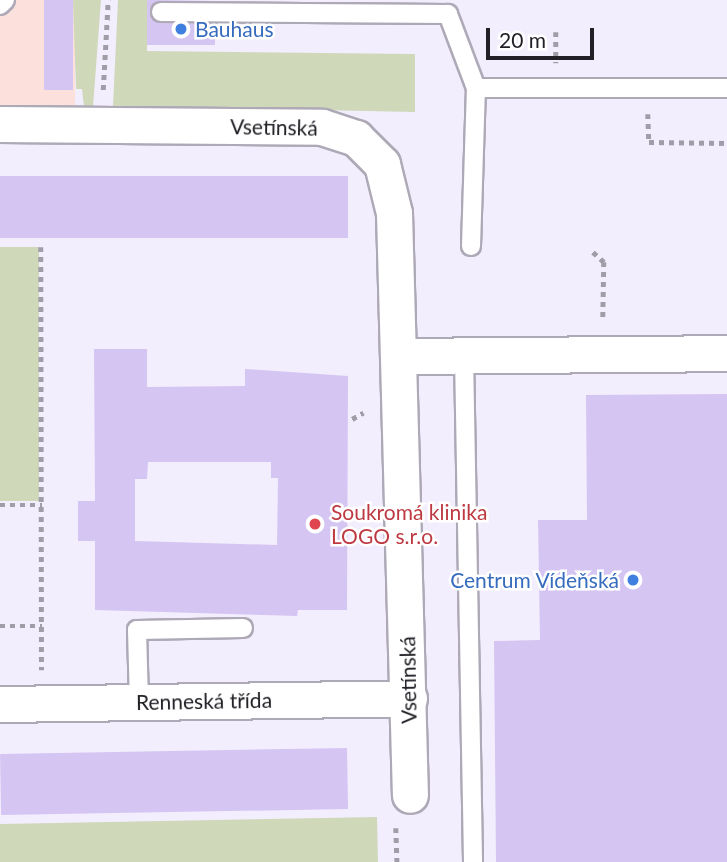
<!DOCTYPE html>
<html>
<head>
<meta charset="utf-8">
<style>
  body { margin:0 }
  #map { position:relative; width:727px; height:862px; overflow:hidden; background:#f3eefd; font-family:Lato,sans-serif }
  div>[style] { position:absolute }
  [style*='--x'] { left:calc(var(--x)*1px); top:calc(var(--y)*1px); width:calc(var(--w)*1px); rotate:calc(var(--a)*1deg) }
  .industrial>* { inset:0; background:#fbe0dc; transform-origin:0 0 }
  .green>* { inset:0; background:#d0d8ba; transform-origin:0 0 }
  .building>* { inset:0; background:#d5c5f2; transform-origin:0 0 }
  .path>* { height:4.5px; margin-top:-2.25px; transform-origin:0; background:repeating-linear-gradient(90deg,#a09da8 0 5px,transparent 0 10px) }
  .roads { filter:drop-shadow(2px 0 #aea9b7) drop-shadow(-2px 0 #aea9b7) drop-shadow(0 2px #aea9b7) drop-shadow(0 -2px #aea9b7) }
  .service>* { height:18px; margin:-9px; padding:0 9px; transform-origin:9px; border-radius:9px; background:#fff }
  .minor>* { height:35px; margin:-17.5px; padding:0 17.5px; transform-origin:17.5px; border-radius:17.5px; background:#fff }
  .dots>* { width:19px; height:19px; translate:-50% -50%; box-sizing:border-box; border:4px solid #fff; border-radius:50% }
  span { translate:-50% -50%; white-space:nowrap; text-align:center; line-height:1.15; -webkit-text-stroke:5px #fff; paint-order:stroke }
  .shop-label { font-size:21px; color:#366cbe }
  .left { translate:0 -50%; text-align:left }
  .right { translate:-100% -50%; text-align:right }
  .street-label { font-size:21px; color:#222026 }
  .health-label { font-size:21px; color:#be3a42 }
  .scale { position:absolute; left:486px; top:28px; width:108px; height:32px; box-sizing:border-box; border:4px solid #222026; border-top:0; padding-left:9px; font-size:21px; line-height:24px; white-space:nowrap; color:#222026; -webkit-text-stroke:5px #fff; paint-order:stroke }
</style>
</head>
<body>
<div id="map">
  <div class="industrial">
    <div style="left:0;top:0;width:75px;height:106px"></div>
  </div>
  <div class="green">
    <div style="clip-path:polygon(73px 0,101px 0,93px 107px,85px 116px,82px 89px,76px 89px)"></div>
    <div style="clip-path:polygon(118px 0,147px 0,147px 51px,415px 54px,415px 112px,113px 106px)"></div>
    <div style="left:0;top:247px;width:39px;height:254px"></div>
    <div style="clip-path:polygon(377px 817px,378px 862px,0 862px,0 824px)"></div>
  </div>
  <div class="building">
    <div style="left:44px;top:0;width:29px;height:90px"></div>
    <div style="clip-path:polygon(147px 0,215px 0,160px 1px,150px 11px,160px 23px,215px 24px,215px 45px,147px 45px)"></div>
    <div style="left:0;top:176px;width:348px;height:62px"></div>
    <div style="clip-path:polygon(evenodd,94px 349px,147px 349px,147px 387px,245px 386px,245px 369px,348px 376px,347px 610px,298px 610px,297px 616px,95px 610px,95px 541px,78px 541px,78px 501px,95px 501px,94px 349px,148px 462px,271px 462px,271px 478px,278px 478px,277px 545px,135px 541px,135px 479px,147px 479px,148px 462px)"></div>
    <div style="clip-path:polygon(727px 394px,727px 862px,496px 862px,494px 641px,540px 640px,538px 520px,587px 520px,586px 395px)"></div>
    <div style="left:347px;top:748px;width:61px;height:347px;rotate:89deg"></div>
  </div>
  <div class="path">
    <div style="--x:556;--y:32;--w:31;--a:90"></div>
    <div style="--x:103;--y:90;--w:90;--a:-86.8"></div>
    <div style="--x:648;--y:114;--w:28;--a:88"></div>
    <div style="--x:649;--y:142;--w:78;--a:0.7"></div>
    <div style="--x:41;--y:247;--w:423;--a:89.9"></div>
    <div style="--x:593;--y:252;--w:15;--a:42"></div>
    <div style="--x:604;--y:262;--w:56;--a:91"></div>
    <div style="--x:352;--y:419;--w:13;--a:-29"></div>
    <div style="--x:0;--y:505;--w:42;--a:0"></div>
    <div style="--x:0;--y:626;--w:42;--a:0"></div>
    <div style="--x:396;--y:828;--w:34;--a:88"></div>
  </div>
  <div class="roads">
    <div class="service">
      <div style="--x:0;--y:5;--w:7;--a:-45"></div>
      <div style="--x:161;--y:12;--w:287;--a:0.4"></div>
      <div style="--x:448;--y:14;--w:79;--a:69.3"></div>
      <div style="--x:476;--y:88;--w:251;--a:0"></div>
      <div style="--x:471;--y:246;--w:158;--a:-88.2"></div>
      <div style="--x:464;--y:355;--w:507;--a:88.98"></div>
      <div style="--x:139;--y:702;--w:72;--a:-91.6"></div>
      <div style="--x:137;--y:630;--w:106;--a:-1.1"></div>
    </div>
    <div class="minor">
      <div style="--x:0;--y:124;--w:322;--a:0.5"></div>
      <div style="--x:322;--y:127;--w:36;--a:18"></div>
      <div style="--x:356;--y:138;--w:37;--a:45"></div>
      <div style="--x:382;--y:164;--w:50;--a:76.2"></div>
      <div style="--x:394;--y:213;--w:582;--a:88.43"></div>
      <div style="--x:398;--y:356;--w:329;--a:-0.5"></div>
      <div style="--x:0;--y:704;--w:409;--a:-0.8"></div>
    </div>
  </div>
  <div class="dots">
    <div style="left:181px;top:29px;background:#3f7fe0"></div>
    <div style="left:315px;top:524px;background:#e0444e"></div>
    <div style="left:633px;top:580px;background:#3f7fe0"></div>
  </div>
  <div class="shop-label">
    <span class="left" style="left:195px;top:29px">Bauhaus</span>
    <span class="right" style="left:619px;top:580px">Centrum Vídeňská</span>
  </div>
  <div class="street-label">
    <span style="left:274px;top:127px;rotate:1deg">Vsetínská</span>
    <span style="left:408px;top:680px;rotate:-91deg">Vsetínská</span>
    <span style="left:204px;top:701px;rotate:-1deg">Renneská třída</span>
  </div>
  <div class="health-label">
    <span class="left" style="left:331px;top:524px">Soukromá klinika<br>LOGO s.r.o.</span>
  </div>
  <div class="scale">20 m</div>
</div>
</body>
</html>
